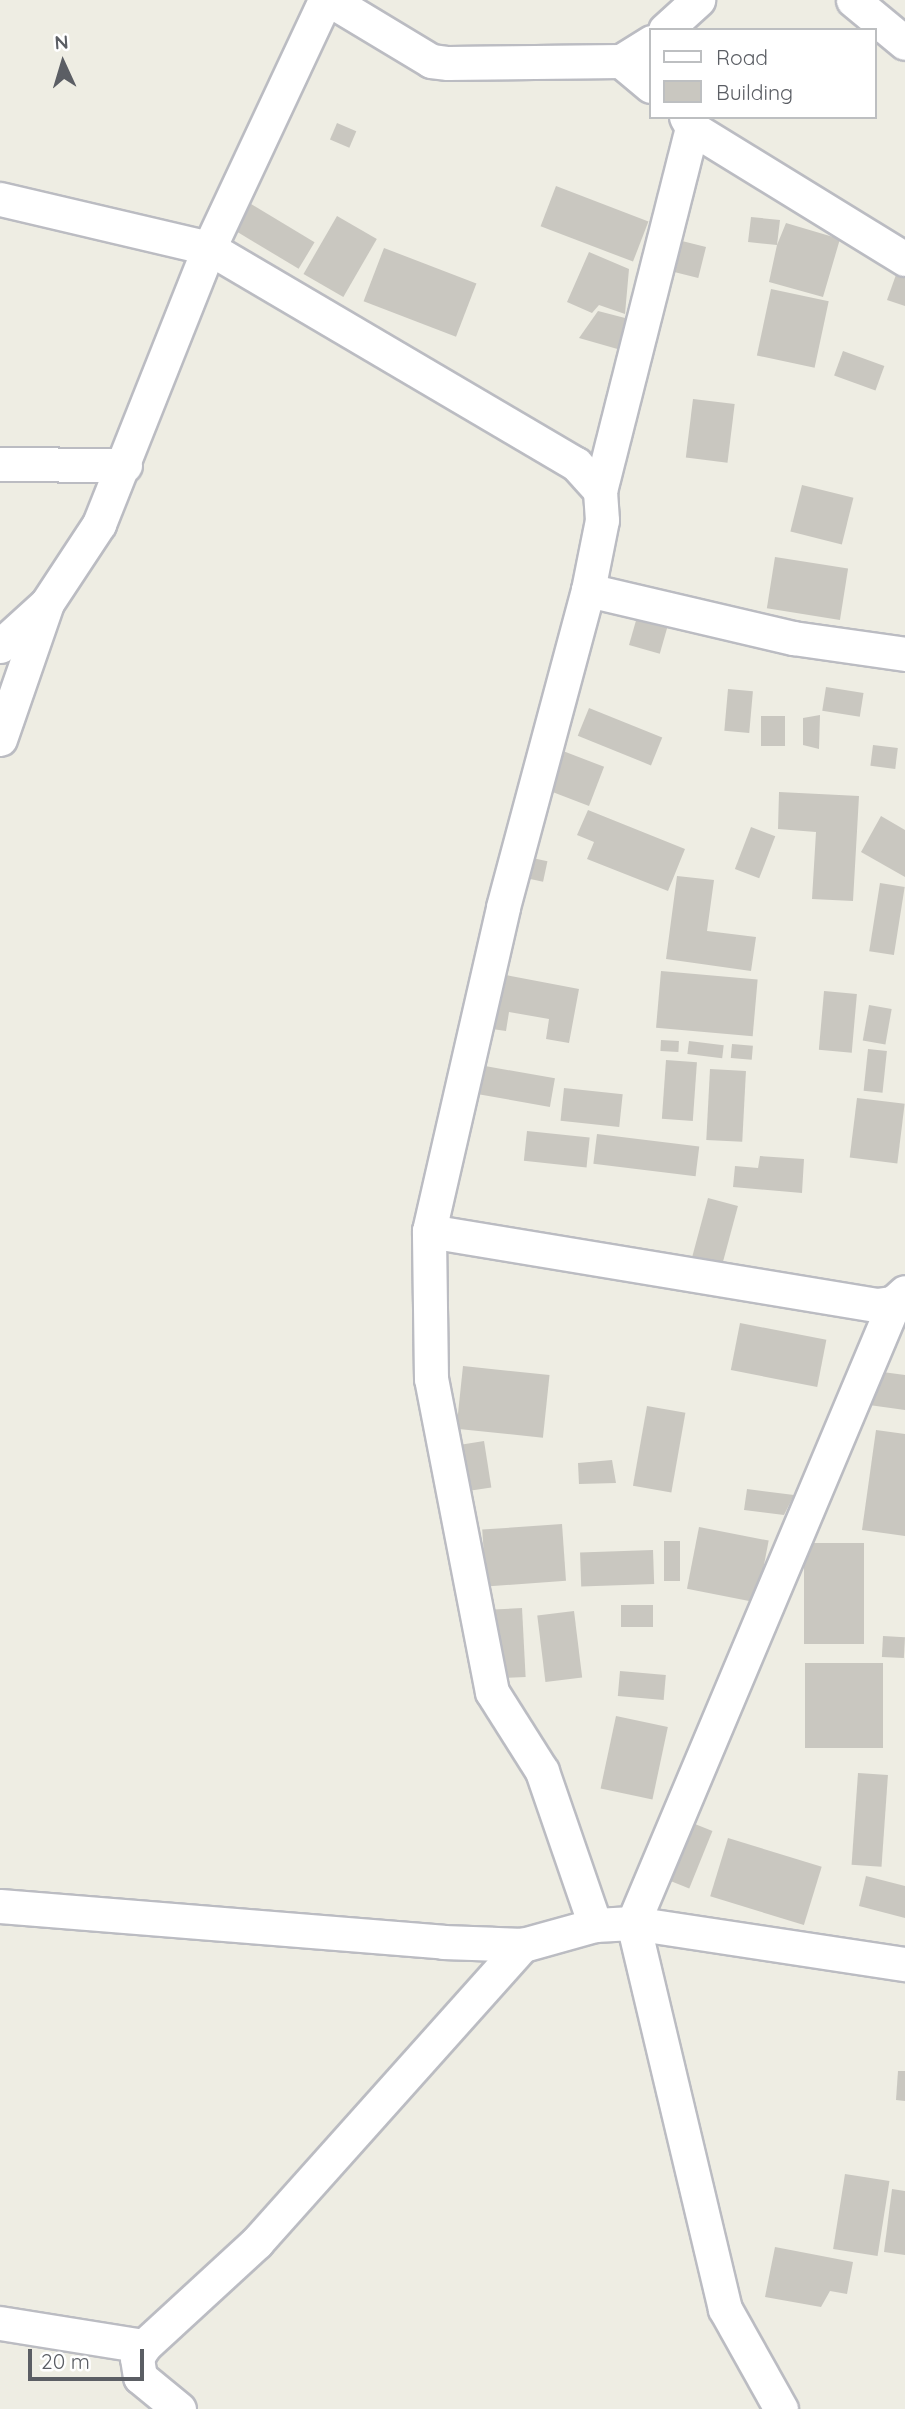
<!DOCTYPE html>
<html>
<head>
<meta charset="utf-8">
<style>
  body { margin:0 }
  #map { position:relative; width:905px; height:2409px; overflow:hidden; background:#eeede3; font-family:Quicksand,sans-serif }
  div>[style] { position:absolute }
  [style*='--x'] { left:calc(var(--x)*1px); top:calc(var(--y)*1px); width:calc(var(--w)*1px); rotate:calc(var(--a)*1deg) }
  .building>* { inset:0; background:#c9c7c0; transform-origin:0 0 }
  .roads { filter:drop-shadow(2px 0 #bbbcc2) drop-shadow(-2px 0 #bbbcc2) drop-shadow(0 2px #bbbcc2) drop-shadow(0 -2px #bbbcc2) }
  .street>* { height:33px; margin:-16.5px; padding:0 16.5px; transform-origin:16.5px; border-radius:16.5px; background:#fff }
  span { translate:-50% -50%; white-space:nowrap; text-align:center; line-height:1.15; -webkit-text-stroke:6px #fff; paint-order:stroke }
  .legend { position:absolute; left:649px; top:28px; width:228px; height:91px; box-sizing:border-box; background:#fff; border:2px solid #bdbfc1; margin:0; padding:9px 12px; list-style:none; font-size:21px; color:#5b5e64 }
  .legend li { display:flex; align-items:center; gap:14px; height:35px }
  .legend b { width:35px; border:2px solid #bdbfc1 }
  .north { position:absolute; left:28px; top:28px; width:70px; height:70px; -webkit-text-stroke:5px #fff; paint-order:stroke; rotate:356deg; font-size:19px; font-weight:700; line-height:28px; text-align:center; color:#5b5e64 }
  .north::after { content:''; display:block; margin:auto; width:24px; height:32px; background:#5b5e64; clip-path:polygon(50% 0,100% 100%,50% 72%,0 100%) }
  .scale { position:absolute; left:28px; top:2349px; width:116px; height:32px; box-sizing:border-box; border:4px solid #5b5e64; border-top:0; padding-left:9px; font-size:21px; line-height:24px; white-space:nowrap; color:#5b5e64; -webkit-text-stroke:5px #fff; paint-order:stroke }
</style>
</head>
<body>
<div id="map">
  <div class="building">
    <div style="left:337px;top:123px;width:21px;height:18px;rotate:23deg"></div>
    <div style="left:556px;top:186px;width:99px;height:43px;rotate:21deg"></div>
    <div style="left:246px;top:201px;width:80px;height:31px;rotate:31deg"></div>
    <div style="left:337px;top:216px;width:46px;height:67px;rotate:30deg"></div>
    <div style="clip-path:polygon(751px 217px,780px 220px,777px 245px,786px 223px,840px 239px,823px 297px,769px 282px,777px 245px,748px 242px)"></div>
    <div style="left:674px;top:239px;width:33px;height:32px;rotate:14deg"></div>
    <div style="left:384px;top:248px;width:99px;height:57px;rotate:21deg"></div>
    <div style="clip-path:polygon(589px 252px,629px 269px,625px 314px,599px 305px,592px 313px,567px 302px)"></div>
    <div style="clip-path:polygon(897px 272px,905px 274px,905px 306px,887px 300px)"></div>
    <div style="left:771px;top:289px;width:59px;height:68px;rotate:12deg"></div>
    <div style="clip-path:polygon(598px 311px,629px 319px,621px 350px,579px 338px)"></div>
    <div style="left:843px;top:351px;width:44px;height:26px;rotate:20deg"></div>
    <div style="left:693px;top:399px;width:42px;height:59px;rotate:7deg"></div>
    <div style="left:802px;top:485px;width:53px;height:48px;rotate:14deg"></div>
    <div style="left:775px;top:557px;width:74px;height:52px;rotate:9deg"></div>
    <div style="left:637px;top:617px;width:32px;height:29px;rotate:16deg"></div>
    <div style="left:826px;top:687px;width:38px;height:24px;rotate:9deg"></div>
    <div style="left:728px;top:689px;width:25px;height:42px;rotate:5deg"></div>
    <div style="left:589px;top:708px;width:79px;height:30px;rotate:22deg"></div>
    <div style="clip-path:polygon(820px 715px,819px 749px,803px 745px,803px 718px)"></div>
    <div style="left:761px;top:716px;width:24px;height:30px"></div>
    <div style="left:873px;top:745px;width:25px;height:21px;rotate:7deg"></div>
    <div style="left:563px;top:751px;width:44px;height:42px;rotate:21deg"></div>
    <div style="clip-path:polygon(779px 792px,859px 796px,853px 901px,812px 899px,816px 832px,778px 829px)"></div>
    <div style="clip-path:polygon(588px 810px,685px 849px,668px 891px,587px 859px,594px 842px,577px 835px)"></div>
    <div style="clip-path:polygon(881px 816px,905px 830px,905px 877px,861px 852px)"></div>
    <div style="left:751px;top:827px;width:26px;height:45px;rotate:21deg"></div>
    <div style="left:523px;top:856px;width:25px;height:21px;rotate:12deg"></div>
    <div style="clip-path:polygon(677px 876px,714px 880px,707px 931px,756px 937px,751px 971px,666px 959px)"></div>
    <div style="left:880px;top:883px;width:25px;height:69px;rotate:9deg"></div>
    <div style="left:661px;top:971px;width:97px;height:57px;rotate:5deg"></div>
    <div style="clip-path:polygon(495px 973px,579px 989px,569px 1043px,546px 1039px,549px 1019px,509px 1012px,506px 1031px,485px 1028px)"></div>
    <div style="left:824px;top:991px;width:33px;height:59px;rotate:5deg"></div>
    <div style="left:869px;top:1005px;width:23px;height:36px;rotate:10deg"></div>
    <div style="left:661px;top:1040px;width:18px;height:11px;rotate:3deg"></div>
    <div style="left:689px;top:1041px;width:35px;height:13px;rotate:7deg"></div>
    <div style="left:732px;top:1044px;width:21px;height:14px;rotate:5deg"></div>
    <div style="left:868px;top:1049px;width:19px;height:42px;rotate:6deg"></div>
    <div style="left:666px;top:1060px;width:31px;height:59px;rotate:4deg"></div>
    <div style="left:485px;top:1066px;width:71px;height:29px;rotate:10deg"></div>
    <div style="left:710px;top:1069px;width:36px;height:71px;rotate:3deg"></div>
    <div style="left:564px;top:1088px;width:59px;height:33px;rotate:6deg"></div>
    <div style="left:857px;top:1098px;width:48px;height:60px;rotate:7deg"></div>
    <div style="left:527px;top:1131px;width:63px;height:30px;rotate:6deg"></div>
    <div style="left:597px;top:1134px;width:103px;height:30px;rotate:7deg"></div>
    <div style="clip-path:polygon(760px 1156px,804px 1159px,802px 1193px,733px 1187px,735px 1166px,758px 1168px)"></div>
    <div style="left:708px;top:1198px;width:31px;height:64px;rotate:15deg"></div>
    <div style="left:740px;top:1323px;width:88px;height:48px;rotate:11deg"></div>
    <div style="left:463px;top:1366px;width:87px;height:63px;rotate:6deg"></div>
    <div style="clip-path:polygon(875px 1371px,905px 1375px,905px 1410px,869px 1405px)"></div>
    <div style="left:647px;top:1406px;width:39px;height:81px;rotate:10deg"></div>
    <div style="clip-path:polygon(876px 1430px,905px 1434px,905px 1536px,862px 1530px)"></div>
    <div style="left:484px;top:1441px;width:47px;height:22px;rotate:81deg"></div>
    <div style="clip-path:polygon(612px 1460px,616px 1483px,579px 1484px,578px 1463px)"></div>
    <div style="clip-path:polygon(747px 1489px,794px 1495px,784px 1515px,744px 1510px)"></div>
    <div style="left:562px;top:1524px;width:57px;height:80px;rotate:86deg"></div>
    <div style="left:699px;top:1527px;width:71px;height:63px;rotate:11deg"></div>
    <div style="left:680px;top:1541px;width:40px;height:16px;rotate:90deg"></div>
    <div style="left:804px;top:1543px;width:60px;height:101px"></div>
    <div style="left:653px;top:1550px;width:34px;height:73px;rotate:88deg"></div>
    <div style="left:621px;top:1605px;width:32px;height:22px"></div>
    <div style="left:522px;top:1608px;width:69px;height:34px;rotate:87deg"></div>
    <div style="left:574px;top:1611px;width:67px;height:37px;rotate:83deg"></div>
    <div style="left:883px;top:1636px;width:22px;height:21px;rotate:3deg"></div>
    <div style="left:805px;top:1663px;width:78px;height:85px"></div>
    <div style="left:620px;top:1671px;width:46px;height:25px;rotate:5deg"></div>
    <div style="left:616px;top:1716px;width:53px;height:74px;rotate:12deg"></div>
    <div style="left:858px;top:1773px;width:30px;height:92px;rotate:4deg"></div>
    <div style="left:680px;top:1818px;width:35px;height:62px;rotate:22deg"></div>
    <div style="left:728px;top:1838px;width:98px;height:61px;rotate:17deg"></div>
    <div style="clip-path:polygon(866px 1876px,905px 1886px,905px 1918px,859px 1906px)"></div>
    <div style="clip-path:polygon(898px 2071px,905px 2071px,905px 2101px,896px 2100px)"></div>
    <div style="left:845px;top:2174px;width:45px;height:76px;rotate:9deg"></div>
    <div style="clip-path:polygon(892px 2189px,905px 2191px,905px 2255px,884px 2252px)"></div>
    <div style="clip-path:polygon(775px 2247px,853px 2262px,847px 2294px,830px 2291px,821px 2307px,765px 2297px)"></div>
  </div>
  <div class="roads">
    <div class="street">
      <div style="--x:330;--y:0;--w:118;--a:31.1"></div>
      <div style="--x:431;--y:61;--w:17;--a:7"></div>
      <div style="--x:448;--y:63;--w:173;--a:-0.7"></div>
      <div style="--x:621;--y:61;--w:36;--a:-32"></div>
      <div style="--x:853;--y:0;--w:67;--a:39.6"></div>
      <div style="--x:665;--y:30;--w:45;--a:-42.3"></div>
      <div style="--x:621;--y:61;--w:39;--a:40"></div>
      <div style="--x:686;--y:117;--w:13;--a:61"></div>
      <div style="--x:692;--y:128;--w:250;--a:31.6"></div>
      <div style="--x:0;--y:199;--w:215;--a:13.2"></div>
      <div style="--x:209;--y:248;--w:426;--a:30.5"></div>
      <div style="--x:576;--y:464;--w:36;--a:48"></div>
      <div style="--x:0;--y:464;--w:125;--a:0.5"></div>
      <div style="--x:588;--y:590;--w:211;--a:13.2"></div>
      <div style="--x:793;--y:638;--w:113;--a:8.1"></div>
      <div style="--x:0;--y:646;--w:61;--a:-42.3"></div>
      <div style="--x:0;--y:739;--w:144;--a:-70.9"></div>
      <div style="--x:47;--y:603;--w:95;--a:-56.6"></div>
      <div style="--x:99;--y:524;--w:297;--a:-68.3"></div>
      <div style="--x:209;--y:248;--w:274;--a:-64.9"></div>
      <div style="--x:429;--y:1231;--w:454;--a:9.4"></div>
      <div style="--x:877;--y:1305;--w:28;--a:-8"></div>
      <div style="--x:0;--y:1906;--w:444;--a:4.6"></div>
      <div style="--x:443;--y:1942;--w:80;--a:2.1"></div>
      <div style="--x:523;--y:1945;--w:75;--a:-15.5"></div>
      <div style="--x:595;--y:1925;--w:38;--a:-3"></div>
      <div style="--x:633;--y:1923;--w:275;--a:8.6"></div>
      <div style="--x:595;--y:1925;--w:163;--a:-109"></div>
      <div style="--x:542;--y:1771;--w:93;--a:-122.3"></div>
      <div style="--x:492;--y:1692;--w:319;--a:-101"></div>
      <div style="--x:431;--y:1379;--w:148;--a:-90.8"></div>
      <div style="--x:429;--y:1231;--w:332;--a:-77.1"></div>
      <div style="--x:503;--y:907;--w:328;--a:-75"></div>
      <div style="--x:588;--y:590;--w:71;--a:-78.7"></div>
      <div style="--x:602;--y:520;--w:29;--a:-94"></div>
      <div style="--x:600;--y:491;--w:374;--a:-75.8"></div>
      <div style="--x:0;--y:2323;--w:146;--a:9.1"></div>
      <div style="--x:179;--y:2409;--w:50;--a:-140.6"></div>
      <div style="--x:140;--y:2377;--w:19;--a:-99"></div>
      <div style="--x:137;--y:2358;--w:14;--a:-60"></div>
      <div style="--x:144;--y:2346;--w:154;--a:-42.6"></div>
      <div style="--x:257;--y:2242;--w:399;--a:-48.2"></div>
      <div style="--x:781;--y:2409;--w:115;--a:-119.2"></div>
      <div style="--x:725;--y:2309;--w:397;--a:-103.4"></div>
      <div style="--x:633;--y:1923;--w:675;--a:-67.16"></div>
      <div style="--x:895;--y:1301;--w:13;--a:-42"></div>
    </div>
  </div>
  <ul class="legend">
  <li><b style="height:9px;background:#fff"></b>Road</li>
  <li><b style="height:19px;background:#c9c7c0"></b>Building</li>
  </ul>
  <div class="north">N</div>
  <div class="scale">20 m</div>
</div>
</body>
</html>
